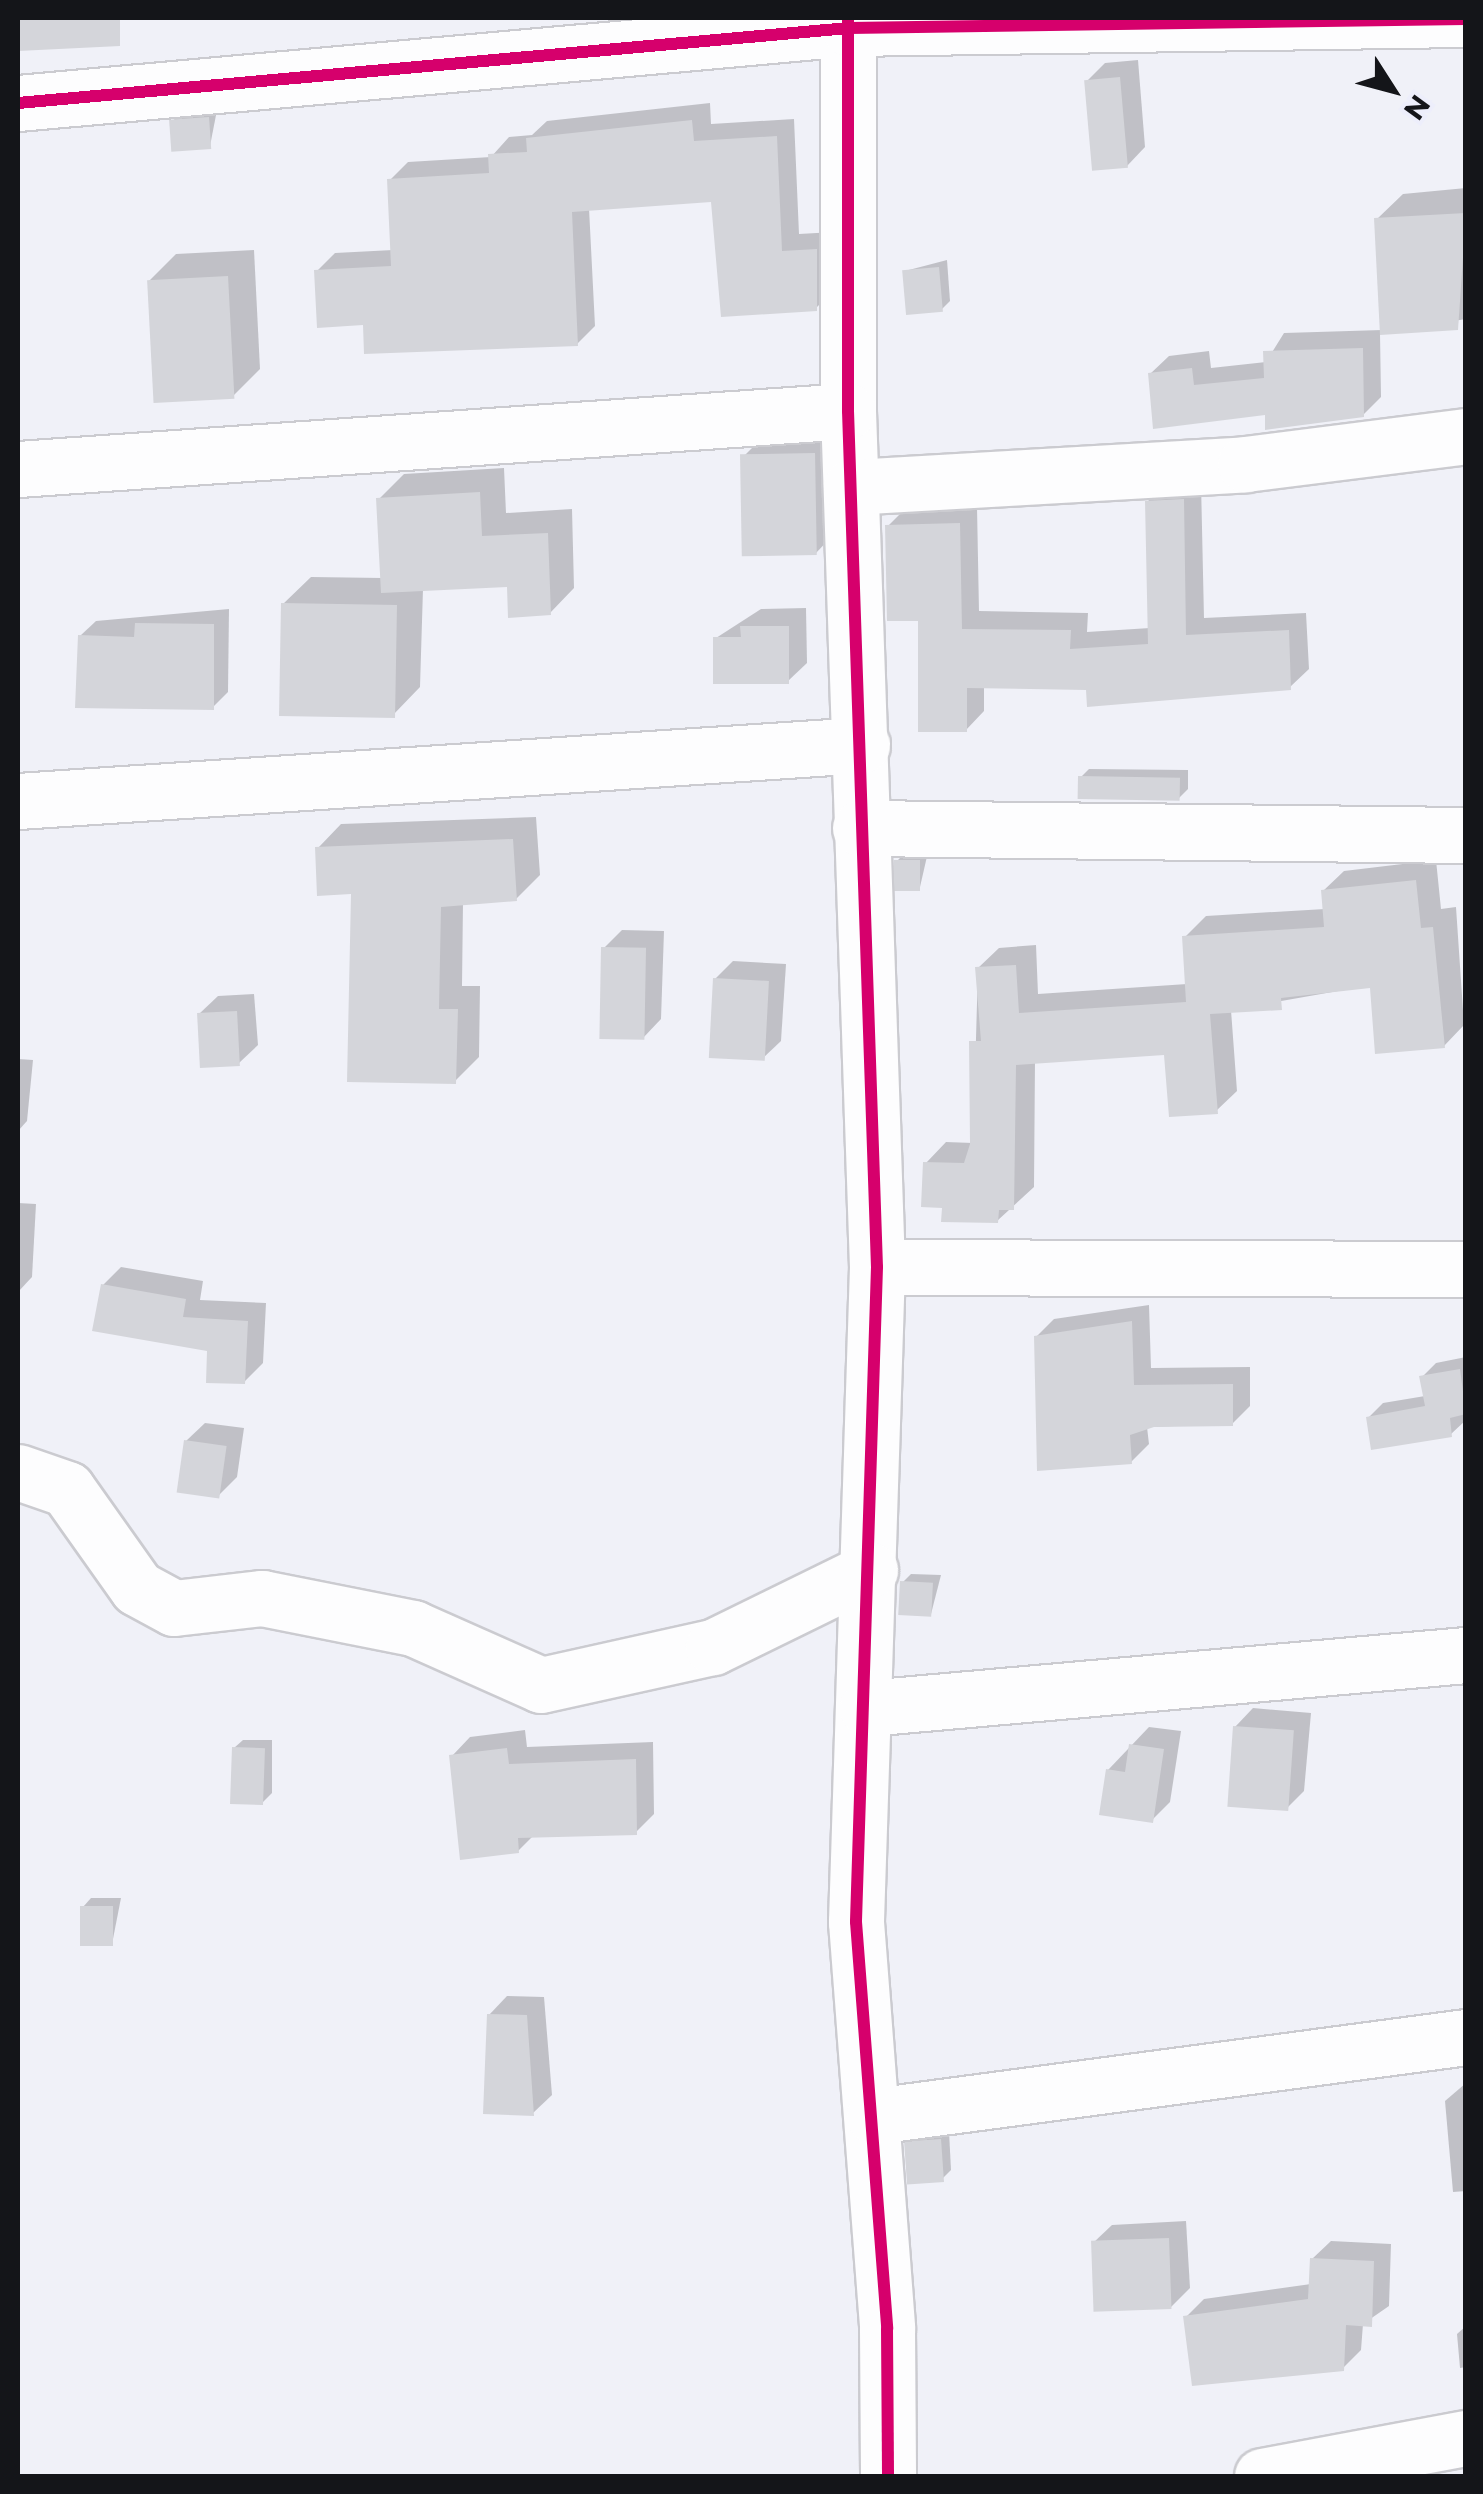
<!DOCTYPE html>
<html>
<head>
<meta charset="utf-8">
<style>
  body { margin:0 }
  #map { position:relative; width:1483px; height:2494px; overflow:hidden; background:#f0f1f8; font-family:Montserrat,sans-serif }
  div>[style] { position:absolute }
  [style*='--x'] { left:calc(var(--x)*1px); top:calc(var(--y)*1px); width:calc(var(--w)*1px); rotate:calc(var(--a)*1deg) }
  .shadow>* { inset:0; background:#0003 }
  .building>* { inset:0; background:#d4d5da; transform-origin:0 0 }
  .roads { filter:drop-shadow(2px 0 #cbcbd0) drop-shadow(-2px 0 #cbcbd0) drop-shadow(0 2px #cbcbd0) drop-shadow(0 -2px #cbcbd0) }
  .minor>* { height:55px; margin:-27.5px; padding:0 27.5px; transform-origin:27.5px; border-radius:27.5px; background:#fdfdfe }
  .cycleway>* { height:12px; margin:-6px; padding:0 6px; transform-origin:6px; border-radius:6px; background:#d6006c }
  span { translate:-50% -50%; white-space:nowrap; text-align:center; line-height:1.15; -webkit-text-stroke:8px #edeefb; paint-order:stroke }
  .frame { position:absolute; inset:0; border:20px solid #141519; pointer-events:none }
  .north { position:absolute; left:1343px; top:40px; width:100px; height:100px; -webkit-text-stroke:8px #edeefb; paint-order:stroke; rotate:126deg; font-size:28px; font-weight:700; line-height:40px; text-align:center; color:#141519 }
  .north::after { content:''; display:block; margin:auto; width:35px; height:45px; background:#141519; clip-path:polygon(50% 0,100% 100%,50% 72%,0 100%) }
</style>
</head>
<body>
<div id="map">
  <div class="shadow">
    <div style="clip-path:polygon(18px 18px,119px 18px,119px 21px,95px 45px,18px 49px)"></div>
    <div style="clip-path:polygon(1138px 60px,1145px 147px,1127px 166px,1087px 81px,1105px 63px)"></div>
    <div style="clip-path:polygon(710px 103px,711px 124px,794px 119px,799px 234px,834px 232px,834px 290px,816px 308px,713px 199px,589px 208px,595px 326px,577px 344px,365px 323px,317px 271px,335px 253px,393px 250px,390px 180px,408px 162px,491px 157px,509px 137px,532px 135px,547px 121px)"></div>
    <div style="clip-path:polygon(217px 110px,210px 146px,172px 122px,180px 113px)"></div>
    <div style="clip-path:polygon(1466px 188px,1466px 319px,1380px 333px,1381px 397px,1363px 415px,1267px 412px,1150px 374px,1169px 356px,1209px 351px,1211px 368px,1266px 362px,1284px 333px,1382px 330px,1377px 219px,1403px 194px)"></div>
    <div style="clip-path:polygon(254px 250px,260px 369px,233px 396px,149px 281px,176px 254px)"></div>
    <div style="clip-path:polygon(947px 260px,950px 301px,942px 309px,905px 271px)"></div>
    <div style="clip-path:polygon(832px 436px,834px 534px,816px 553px,743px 457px,761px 439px)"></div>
    <div style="clip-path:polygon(504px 468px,506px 513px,572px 509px,574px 588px,550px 613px,509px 584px,423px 589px,420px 687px,393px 715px,283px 604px,311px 577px,383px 578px,379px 499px,404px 474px)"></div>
    <div style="clip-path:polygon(1201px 482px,1204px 618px,1306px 613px,1309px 669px,1290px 687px,984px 686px,984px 711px,966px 730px,888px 526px,906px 508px,977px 506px,979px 611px,1088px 613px,1087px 632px,1150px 628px,1147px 502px,1166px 484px)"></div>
    <div style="clip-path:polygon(806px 608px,807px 663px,788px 681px,716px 638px,761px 609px)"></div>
    <div style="clip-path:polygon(229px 609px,228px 692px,213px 707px,80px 636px,96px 621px)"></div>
    <div style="clip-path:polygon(1089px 769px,1188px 770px,1188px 789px,1179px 798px,1081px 777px)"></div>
    <div style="clip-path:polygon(536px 817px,540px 875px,516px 899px,463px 903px,462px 986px,480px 986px,479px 1057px,455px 1081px,354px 891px,318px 848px,341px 824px)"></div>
    <div style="clip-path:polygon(906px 852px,928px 852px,920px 887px,897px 861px)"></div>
    <div style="clip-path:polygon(1436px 860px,1441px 909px,1456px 907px,1464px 1025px,1444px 1046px,1372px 985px,1231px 1010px,1237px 1091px,1216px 1111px,1167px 1052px,1035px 1061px,1034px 1187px,997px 1221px,944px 1205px,926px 1163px,946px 1142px,973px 1143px,978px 968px,999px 948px,1036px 945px,1038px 994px,1187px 984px,1185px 937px,1206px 916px,1325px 909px,1323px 891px,1344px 871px)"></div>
    <div style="clip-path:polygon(622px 930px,664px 931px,661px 1019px,643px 1038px,604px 948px)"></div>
    <div style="clip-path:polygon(733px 961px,786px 964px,781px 1041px,762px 1059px,715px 979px)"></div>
    <div style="clip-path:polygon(254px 994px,258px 1045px,239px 1063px,199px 1014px,218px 996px)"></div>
    <div style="clip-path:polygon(18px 1059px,33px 1060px,27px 1121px,18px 1131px)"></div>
    <div style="clip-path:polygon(18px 1203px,36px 1204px,32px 1277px,18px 1292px)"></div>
    <div style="clip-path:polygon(121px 1267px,203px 1281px,200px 1300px,266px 1303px,263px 1363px,244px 1382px,210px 1349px,103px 1285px)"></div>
    <div style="clip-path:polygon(1149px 1305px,1151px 1368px,1250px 1367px,1250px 1406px,1232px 1424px,1147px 1427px,1149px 1444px,1131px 1462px,1036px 1337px,1054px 1319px)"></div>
    <div style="clip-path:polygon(1466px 1357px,1466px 1420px,1451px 1434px,1368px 1418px,1383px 1403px,1425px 1396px,1422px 1377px,1436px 1363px)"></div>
    <div style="clip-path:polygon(205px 1423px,244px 1428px,237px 1477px,219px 1495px,186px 1441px)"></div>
    <div style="clip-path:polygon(911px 1574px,941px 1575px,931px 1614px,903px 1582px)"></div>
    <div style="clip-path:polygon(1253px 1708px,1311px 1713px,1304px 1791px,1286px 1809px,1235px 1727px)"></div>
    <div style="clip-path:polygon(1149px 1727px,1181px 1731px,1170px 1802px,1152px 1820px,1108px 1770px)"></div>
    <div style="clip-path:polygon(525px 1730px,527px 1747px,653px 1742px,654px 1814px,636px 1832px,534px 1835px,518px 1851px,452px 1756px,470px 1737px)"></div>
    <div style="clip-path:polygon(243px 1740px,272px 1740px,272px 1793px,263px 1802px,234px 1748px)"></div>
    <div style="clip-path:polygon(91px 1898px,121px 1898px,112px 1944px,83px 1907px)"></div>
    <div style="clip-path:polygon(507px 1996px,544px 1997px,552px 2095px,533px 2113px,489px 2015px)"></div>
    <div style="clip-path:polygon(1466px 2083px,1466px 2191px,1453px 2192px,1445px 2101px)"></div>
    <div style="clip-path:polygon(949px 2131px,951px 2170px,942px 2179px,907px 2144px)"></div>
    <div style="clip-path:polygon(1186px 2221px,1190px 2288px,1171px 2307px,1093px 2243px,1112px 2225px)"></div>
    <div style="clip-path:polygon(1331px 2241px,1391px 2244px,1389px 2306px,1363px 2324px,1361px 2350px,1343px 2368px,1186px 2317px,1204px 2299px,1311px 2284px,1312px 2259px)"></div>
    <div style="clip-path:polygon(1466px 2326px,1466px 2367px,1460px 2368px,1457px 2334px)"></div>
  </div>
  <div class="building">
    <div style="clip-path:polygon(18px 18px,120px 18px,120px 46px,18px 51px)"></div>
    <div style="left:1120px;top:77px;width:91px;height:36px;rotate:85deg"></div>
    <div style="left:209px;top:117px;width:32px;height:40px;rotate:86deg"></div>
    <div style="clip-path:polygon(692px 120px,694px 141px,777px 136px,782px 251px,817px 249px,817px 311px,721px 317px,711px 202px,572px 212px,578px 346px,364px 354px,363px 325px,317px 328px,314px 270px,391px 266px,387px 179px,489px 173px,488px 154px,527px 152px,526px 138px)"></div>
    <div style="clip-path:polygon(1466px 213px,1458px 330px,1380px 335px,1374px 218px)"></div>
    <div style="left:939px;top:267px;width:45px;height:37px;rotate:85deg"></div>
    <div style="left:228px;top:276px;width:123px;height:81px;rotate:87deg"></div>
    <div style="clip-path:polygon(1363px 348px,1364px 417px,1265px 430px,1265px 415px,1153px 429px,1148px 373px,1192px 368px,1194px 385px,1264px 378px,1263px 351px)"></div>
    <div style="left:815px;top:453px;width:102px;height:75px;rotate:89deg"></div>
    <div style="clip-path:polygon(480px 492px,482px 536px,548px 533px,551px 615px,508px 618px,507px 587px,381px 593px,376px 498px)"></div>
    <div style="clip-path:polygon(1184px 499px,1186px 635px,1289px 630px,1291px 690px,1087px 707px,1086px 690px,967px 688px,967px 732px,918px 732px,918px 621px,887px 621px,885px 525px,960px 523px,962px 629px,1071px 630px,1070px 649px,1148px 644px,1145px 501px)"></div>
    <div style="left:281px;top:603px;width:116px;height:113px;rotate:1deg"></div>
    <div style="clip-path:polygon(135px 623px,214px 624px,214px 710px,75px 708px,78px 635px,134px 637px)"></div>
    <div style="clip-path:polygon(740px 626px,789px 626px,789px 684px,713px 684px,713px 637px,741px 637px)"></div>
    <div style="left:1078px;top:776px;width:102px;height:23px;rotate:1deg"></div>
    <div style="clip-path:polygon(513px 839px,517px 901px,441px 907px,439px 1009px,458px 1009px,456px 1084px,347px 1082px,351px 894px,317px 896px,315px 847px)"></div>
    <div style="left:894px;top:860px;width:26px;height:31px"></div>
    <div style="clip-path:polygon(1416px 880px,1421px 928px,1433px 927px,1445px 1048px,1375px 1054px,1370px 988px,1281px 998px,1282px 1010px,1210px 1014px,1218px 1114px,1169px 1117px,1164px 1055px,1016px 1065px,1014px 1210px,999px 1210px,998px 1223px,941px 1222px,942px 1208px,921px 1207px,923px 1162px,964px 1163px,970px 1144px,969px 1041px,981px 1041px,975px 967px,1016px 965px,1019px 1013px,1186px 1002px,1182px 936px,1324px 927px,1321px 890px)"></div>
    <div style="left:601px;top:947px;width:45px;height:92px;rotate:1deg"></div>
    <div style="left:713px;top:978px;width:56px;height:80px;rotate:3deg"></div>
    <div style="left:237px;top:1011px;width:55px;height:40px;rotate:87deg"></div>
    <div style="clip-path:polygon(101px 1284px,186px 1299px,183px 1317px,248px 1321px,245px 1384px,206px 1383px,207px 1351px,92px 1331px)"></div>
    <div style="clip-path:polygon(1132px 1321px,1134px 1385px,1233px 1384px,1233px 1426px,1154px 1427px,1130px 1435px,1132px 1464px,1037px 1471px,1034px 1336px)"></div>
    <div style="clip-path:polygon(1460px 1369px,1466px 1414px,1450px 1418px,1452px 1437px,1371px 1450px,1366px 1417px,1425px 1406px,1419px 1376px)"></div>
    <div style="left:184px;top:1440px;width:43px;height:53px;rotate:8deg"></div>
    <div style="left:900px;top:1581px;width:33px;height:34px;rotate:3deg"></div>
    <div style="left:1233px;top:1726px;width:61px;height:81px;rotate:4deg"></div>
    <div style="clip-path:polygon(1129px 1744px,1164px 1749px,1153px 1823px,1099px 1815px,1106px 1769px,1125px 1772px)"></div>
    <div style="left:232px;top:1747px;width:33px;height:57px;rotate:2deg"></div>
    <div style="clip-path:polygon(507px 1748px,509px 1764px,636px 1759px,637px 1835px,518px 1838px,519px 1853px,460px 1860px,449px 1755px)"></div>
    <div style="left:80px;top:1906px;width:33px;height:40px"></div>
    <div style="clip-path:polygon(487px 2014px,527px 2015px,534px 2116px,483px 2114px)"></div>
    <div style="left:941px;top:2139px;width:43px;height:37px;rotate:86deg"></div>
    <div style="left:1169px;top:2238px;width:71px;height:78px;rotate:88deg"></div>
    <div style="clip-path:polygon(1310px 2258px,1374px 2261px,1372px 2327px,1346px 2325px,1344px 2371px,1192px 2386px,1183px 2316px,1308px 2299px)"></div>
  </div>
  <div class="roads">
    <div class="minor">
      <div style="--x:848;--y:18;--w:393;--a:90"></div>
      <div style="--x:848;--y:411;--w:856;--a:88.06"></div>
      <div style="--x:877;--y:1267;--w:655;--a:91.84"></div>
      <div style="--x:856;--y:1922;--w:408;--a:85.6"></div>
      <div style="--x:887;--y:2329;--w:147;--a:89.6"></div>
      <div style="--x:18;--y:103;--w:834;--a:-5.16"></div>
      <div style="--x:849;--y:28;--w:617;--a:-0.84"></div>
      <div style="--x:18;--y:469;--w:832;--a:-4"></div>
      <div style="--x:851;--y:487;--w:395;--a:-3.3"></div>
      <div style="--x:1245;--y:464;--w:223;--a:-7.2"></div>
      <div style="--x:18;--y:801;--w:846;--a:-3.8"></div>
      <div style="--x:860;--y:828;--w:606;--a:0.66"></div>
      <div style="--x:877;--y:1267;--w:589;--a:0.19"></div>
      <div style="--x:18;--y:1472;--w:52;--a:19.1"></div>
      <div style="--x:67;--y:1489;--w:121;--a:54.7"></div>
      <div style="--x:137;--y:1588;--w:42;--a:28.4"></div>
      <div style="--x:174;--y:1608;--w:89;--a:-6.5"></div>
      <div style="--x:262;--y:1598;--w:154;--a:11.2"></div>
      <div style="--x:413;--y:1628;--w:140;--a:24"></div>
      <div style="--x:541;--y:1685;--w:176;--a:-12.5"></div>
      <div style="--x:713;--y:1647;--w:175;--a:-26.1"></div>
      <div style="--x:867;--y:1708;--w:601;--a:-5.06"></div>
      <div style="--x:874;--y:2116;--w:597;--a:-7.6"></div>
      <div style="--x:1262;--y:2476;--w:208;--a:-10.6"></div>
    </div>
  </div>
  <div class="cycleway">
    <div style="--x:848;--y:18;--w:393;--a:90"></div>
    <div style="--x:848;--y:411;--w:856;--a:88.06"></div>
    <div style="--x:877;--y:1267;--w:655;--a:91.84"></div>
    <div style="--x:856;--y:1922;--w:408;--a:85.6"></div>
    <div style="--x:887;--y:2329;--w:147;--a:89.6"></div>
    <div style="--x:18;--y:103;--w:834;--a:-5.16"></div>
    <div style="--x:849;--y:28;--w:617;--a:-0.84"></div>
  </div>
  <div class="frame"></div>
  <div class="north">N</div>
</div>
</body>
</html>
